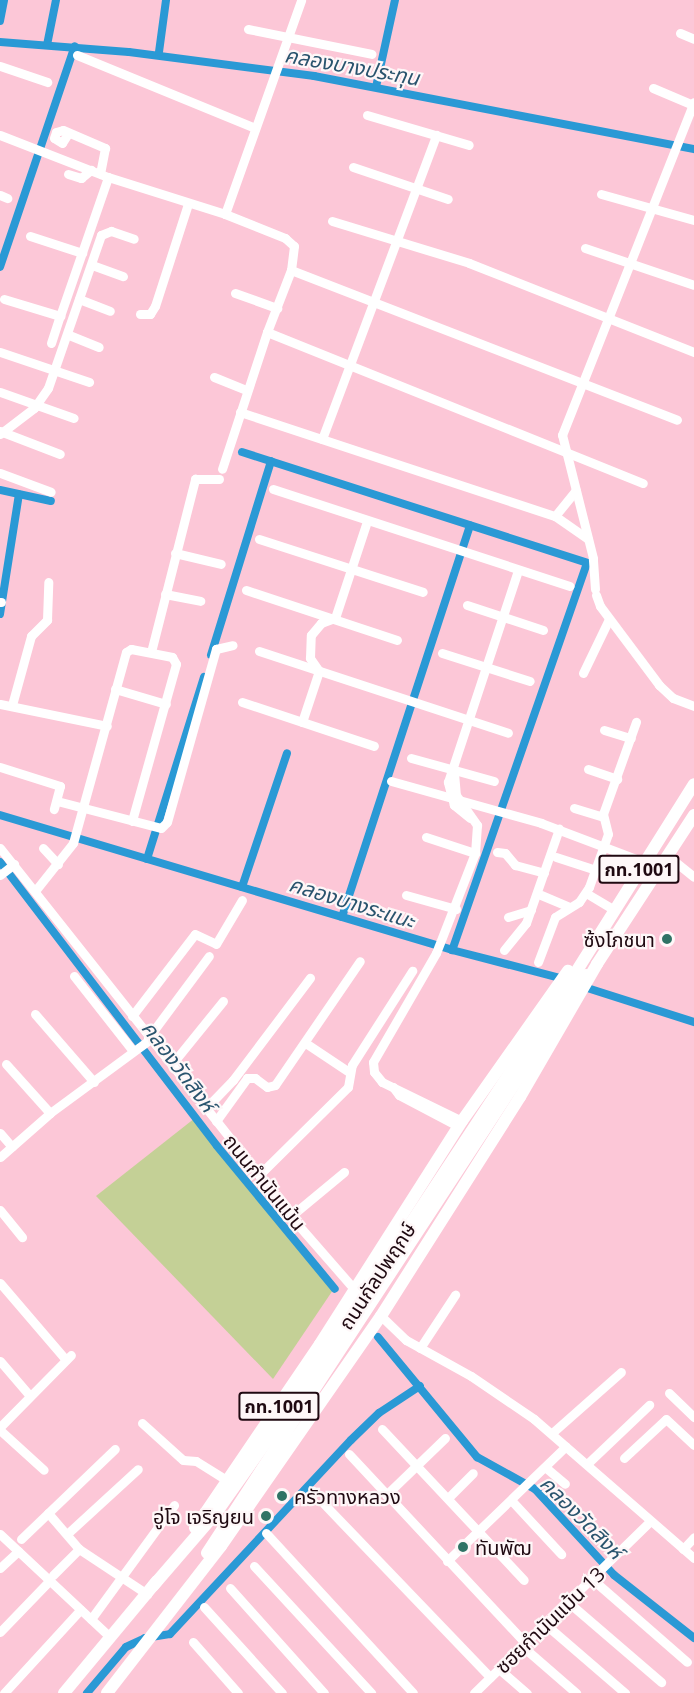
<!DOCTYPE html>
<html>
<head>
<meta charset="utf-8">
<style>
  body { margin:0 }
  #map { position:relative; width:694px; height:1693px; overflow:hidden; background:#fcc7d7; font-family:"Open Sans","Noto Sans Thai",sans-serif }
  div>[style] { position:absolute }
  [style*='--x'] { left:calc(var(--x)*1px); top:calc(var(--y)*1px); width:calc(var(--w)*1px); rotate:calc(var(--a)*1deg) }
  .green>* { inset:0; background:#c4d096 }
  .canal>* { height:8px; margin:-4px; padding:0 4px; transform-origin:4px; border-radius:4px; background:#2a99d5 }
  .minor>* { height:9px; margin:-4.5px; padding:0 4.5px; transform-origin:4.5px; border-radius:4.5px; background:#fff }
  .major>* { height:12px; margin:-6px; padding:0 6px; transform-origin:6px; border-radius:6px; background:#fff }
  .dots>* { width:16px; height:16px; translate:-50% -50%; box-sizing:border-box; border:3px solid #fef7f8; border-radius:50% }
  span { translate:-50% -50%; white-space:nowrap; text-align:center; line-height:1.15; -webkit-text-stroke:4.5px #fef7f8; paint-order:stroke }
  .shield-label span { padding:2px 4px; background:#fef7f8; border:2px solid; border-radius:4px; -webkit-text-stroke-width:0 }
  .shield-label { font-size:18px; color:#1f0911; font-weight:700 }
  .poi-label { font-size:20px; color:#1f0911 }
  .right { translate:-100% -50%; text-align:right }
  .left { translate:0 -50%; text-align:left }
  .street-label { font-size:20px; color:#1f0911 }
  .water-label { font-size:21px; color:#2a546e; font-style:italic }
</style>
</head>
<body>
<div id="map">
  <div class="green">
    <div style="clip-path:polygon(195px 1118px,333px 1290px,273px 1379px,96px 1196px)"></div>
  </div>
  <div class="canal">
    <div style="--x:0;--y:21;--w:21;--a:-79"></div>
    <div style="--x:0;--y:42;--w:129;--a:4.4"></div>
    <div style="--x:129;--y:52;--w:187;--a:7.4"></div>
    <div style="--x:314;--y:76;--w:387;--a:10.9"></div>
    <div style="--x:47;--y:45;--w:46;--a:-78.7"></div>
    <div style="--x:159;--y:52;--w:52;--a:-82.3"></div>
    <div style="--x:376;--y:87;--w:89;--a:-77.7"></div>
    <div style="--x:0;--y:267;--w:233;--a:-71.3"></div>
    <div style="--x:242;--y:452;--w:362;--a:17.8"></div>
    <div style="--x:587;--y:563;--w:410;--a:109.2"></div>
    <div style="--x:0;--y:490;--w:52;--a:12.2"></div>
    <div style="--x:0;--y:614;--w:121;--a:-81"></div>
    <div style="--x:211;--y:655;--w:203;--a:-72.8"></div>
    <div style="--x:0;--y:815;--w:472;--a:16.6"></div>
    <div style="--x:452;--y:950;--w:116;--a:14.5"></div>
    <div style="--x:147;--y:859;--w:191;--a:-72.6"></div>
    <div style="--x:0;--y:862;--w:357;--a:52.6"></div>
    <div style="--x:217;--y:1146;--w:185;--a:50.5"></div>
    <div style="--x:242;--y:887;--w:141;--a:-71.4"></div>
    <div style="--x:342;--y:917;--w:412;--a:-71.9"></div>
    <div style="--x:581;--y:986;--w:119;--a:17.7"></div>
    <div style="--x:378;--y:1337;--w:156;--a:50.5"></div>
    <div style="--x:477;--y:1457;--w:66;--a:28.9"></div>
    <div style="--x:535;--y:1489;--w:117;--a:47.4"></div>
    <div style="--x:614;--y:1575;--w:102;--a:38.2"></div>
    <div style="--x:87;--y:1693;--w:60;--a:-49.7"></div>
    <div style="--x:126;--y:1647;--w:21;--a:-25"></div>
    <div style="--x:145;--y:1638;--w:25;--a:-9"></div>
    <div style="--x:170;--y:1634;--w:265;--a:-47"></div>
    <div style="--x:351;--y:1440;--w:39;--a:-44"></div>
    <div style="--x:379;--y:1413;--w:49;--a:-33.4"></div>
  </div>
  <div class="minor">
    <div style="--x:248;--y:29;--w:126;--a:11.4"></div>
    <div style="--x:680;--y:33;--w:15;--a:23"></div>
    <div style="--x:77;--y:55;--w:192;--a:22.3"></div>
    <div style="--x:0;--y:66;--w:50;--a:18.8"></div>
    <div style="--x:653;--y:88;--w:43;--a:23"></div>
    <div style="--x:367;--y:115;--w:106;--a:16.4"></div>
    <div style="--x:0;--y:135;--w:116;--a:21.3"></div>
    <div style="--x:108;--y:177;--w:123;--a:17.5"></div>
    <div style="--x:225;--y:214;--w:65;--a:21.8"></div>
    <div style="--x:285;--y:238;--w:12;--a:42"></div>
    <div style="--x:294;--y:246;--w:24;--a:97"></div>
    <div style="--x:291;--y:270;--w:66;--a:111.2"></div>
    <div style="--x:267;--y:332;--w:144;--a:108.2"></div>
    <div style="--x:67;--y:135;--w:9;--a:122"></div>
    <div style="--x:62;--y:143;--w:9;--a:-148"></div>
    <div style="--x:54;--y:138;--w:6;--a:-72"></div>
    <div style="--x:56;--y:132;--w:7;--a:-16"></div>
    <div style="--x:63;--y:130;--w:46;--a:23.2"></div>
    <div style="--x:105;--y:148;--w:26;--a:101"></div>
    <div style="--x:353;--y:167;--w:100;--a:18.6"></div>
    <div style="--x:68;--y:174;--w:14;--a:17"></div>
    <div style="--x:81;--y:178;--w:13;--a:-39"></div>
    <div style="--x:601;--y:194;--w:97;--a:15.6"></div>
    <div style="--x:0;--y:195;--w:8;--a:23"></div>
    <div style="--x:225;--y:214;--w:227;--a:-70.4"></div>
    <div style="--x:332;--y:221;--w:143;--a:17"></div>
    <div style="--x:469;--y:263;--w:242;--a:21.6"></div>
    <div style="--x:30;--y:236;--w:55;--a:18.1"></div>
    <div style="--x:585;--y:248;--w:115;--a:18.7"></div>
    <div style="--x:92;--y:265;--w:33;--a:20"></div>
    <div style="--x:291;--y:270;--w:414;--a:21.2"></div>
    <div style="--x:235;--y:293;--w:45;--a:19.7"></div>
    <div style="--x:4;--y:299;--w:59;--a:16.9"></div>
    <div style="--x:60;--y:316;--w:147;--a:-70.9"></div>
    <div style="--x:79;--y:299;--w:33;--a:21"></div>
    <div style="--x:140;--y:314;--w:10;--a:0"></div>
    <div style="--x:150;--y:314;--w:9;--a:-58"></div>
    <div style="--x:155;--y:306;--w:107;--a:-72.1"></div>
    <div style="--x:267;--y:332;--w:405;--a:21.9"></div>
    <div style="--x:69;--y:335;--w:32;--a:22"></div>
    <div style="--x:51;--y:343;--w:28;--a:-72"></div>
    <div style="--x:0;--y:352;--w:94;--a:18.6"></div>
    <div style="--x:214;--y:377;--w:35;--a:22"></div>
    <div style="--x:0;--y:392;--w:78;--a:19.4"></div>
    <div style="--x:240;--y:412;--w:332;--a:18.3"></div>
    <div style="--x:555;--y:516;--w:40;--a:34.9"></div>
    <div style="--x:0;--y:431;--w:64;--a:21"></div>
    <div style="--x:0;--y:434;--w:43;--a:-37.4"></div>
    <div style="--x:34;--y:408;--w:24;--a:-55"></div>
    <div style="--x:48;--y:388;--w:162;--a:-70.9"></div>
    <div style="--x:101;--y:235;--w:11;--a:-22"></div>
    <div style="--x:111;--y:231;--w:24;--a:19"></div>
    <div style="--x:322;--y:439;--w:325;--a:-69.4"></div>
    <div style="--x:0;--y:473;--w:54;--a:20.4"></div>
    <div style="--x:273;--y:489;--w:312;--a:18.1"></div>
    <div style="--x:555;--y:516;--w:33;--a:-51"></div>
    <div style="--x:259;--y:539;--w:172;--a:17.9"></div>
    <div style="--x:175;--y:553;--w:47;--a:13.4"></div>
    <div style="--x:595;--y:589;--w:31;--a:-94"></div>
    <div style="--x:593;--y:558;--w:127;--a:-104.1"></div>
    <div style="--x:562;--y:435;--w:358;--a:-68.4"></div>
    <div style="--x:246;--y:590;--w:159;--a:18.3"></div>
    <div style="--x:165;--y:594;--w:36;--a:11"></div>
    <div style="--x:596;--y:595;--w:12;--a:70"></div>
    <div style="--x:600;--y:606;--w:99;--a:53.2"></div>
    <div style="--x:659;--y:685;--w:19;--a:43"></div>
    <div style="--x:673;--y:698;--w:22;--a:21"></div>
    <div style="--x:0;--y:602;--w:1;--a:0"></div>
    <div style="--x:467;--y:605;--w:80;--a:18.2"></div>
    <div style="--x:259;--y:651;--w:262;--a:18.2"></div>
    <div style="--x:151;--y:652;--w:179;--a:-75.7"></div>
    <div style="--x:195;--y:479;--w:24;--a:0"></div>
    <div style="--x:442;--y:653;--w:92;--a:17.7"></div>
    <div style="--x:583;--y:673;--w:60;--a:-64.3"></div>
    <div style="--x:115;--y:689;--w:53;--a:16.4"></div>
    <div style="--x:242;--y:702;--w:139;--a:18.4"></div>
    <div style="--x:0;--y:704;--w:109;--a:11.6"></div>
    <div style="--x:12;--y:705;--w:72;--a:-74.6"></div>
    <div style="--x:31;--y:636;--w:23;--a:-45"></div>
    <div style="--x:47;--y:620;--w:38;--a:-88"></div>
    <div style="--x:302;--y:722;--w:54;--a:-71.6"></div>
    <div style="--x:319;--y:671;--w:16;--a:-125"></div>
    <div style="--x:310;--y:658;--w:23;--a:-88"></div>
    <div style="--x:311;--y:635;--w:16;--a:-50"></div>
    <div style="--x:321;--y:623;--w:15;--a:-20"></div>
    <div style="--x:335;--y:618;--w:102;--a:-71.7"></div>
    <div style="--x:604;--y:730;--w:28;--a:17"></div>
    <div style="--x:411;--y:758;--w:86;--a:15.5"></div>
    <div style="--x:0;--y:767;--w:63;--a:17.6"></div>
    <div style="--x:60;--y:786;--w:24;--a:105"></div>
    <div style="--x:588;--y:769;--w:31;--a:19"></div>
    <div style="--x:454;--y:773;--w:22;--a:85"></div>
    <div style="--x:456;--y:795;--w:37;--a:55"></div>
    <div style="--x:477;--y:825;--w:28;--a:94"></div>
    <div style="--x:475;--y:853;--w:107;--a:111.3"></div>
    <div style="--x:436;--y:953;--w:126;--a:120"></div>
    <div style="--x:373;--y:1062;--w:10;--a:84"></div>
    <div style="--x:374;--y:1072;--w:13;--a:51"></div>
    <div style="--x:382;--y:1082;--w:89;--a:26"></div>
    <div style="--x:391;--y:781;--w:156;--a:15.6"></div>
    <div style="--x:541;--y:823;--w:110;--a:20.7"></div>
    <div style="--x:57;--y:801;--w:107;--a:14.6"></div>
    <div style="--x:161;--y:828;--w:8;--a:-45"></div>
    <div style="--x:167;--y:822;--w:180;--a:-74.2"></div>
    <div style="--x:216;--y:649;--w:17;--a:-13"></div>
    <div style="--x:574;--y:808;--w:30;--a:17"></div>
    <div style="--x:470;--y:818;--w:21;--a:-141"></div>
    <div style="--x:454;--y:805;--w:24;--a:-105"></div>
    <div style="--x:448;--y:782;--w:223;--a:-71.7"></div>
    <div style="--x:426;--y:837;--w:52;--a:18.1"></div>
    <div style="--x:0;--y:848;--w:483;--a:51.6"></div>
    <div style="--x:300;--y:1227;--w:82;--a:48.9"></div>
    <div style="--x:43;--y:848;--w:22;--a:47"></div>
    <div style="--x:497;--y:852;--w:8;--a:7"></div>
    <div style="--x:505;--y:853;--w:16;--a:50"></div>
    <div style="--x:515;--y:865;--w:30;--a:15"></div>
    <div style="--x:668;--y:856;--w:33;--a:39"></div>
    <div style="--x:556;--y:857;--w:42;--a:18"></div>
    <div style="--x:0;--y:875;--w:18;--a:-38"></div>
    <div style="--x:35;--y:891;--w:61;--a:-51.6"></div>
    <div style="--x:73;--y:843;--w:198;--a:-74.5"></div>
    <div style="--x:126;--y:652;--w:6;--a:-31"></div>
    <div style="--x:131;--y:649;--w:42;--a:11"></div>
    <div style="--x:172;--y:657;--w:8;--a:60"></div>
    <div style="--x:176;--y:664;--w:163;--a:105.7"></div>
    <div style="--x:586;--y:893;--w:31;--a:31"></div>
    <div style="--x:406;--y:895;--w:52;--a:15.6"></div>
    <div style="--x:541;--y:895;--w:30;--a:23"></div>
    <div style="--x:508;--y:917;--w:24;--a:-17"></div>
    <div style="--x:504;--y:950;--w:35;--a:-51"></div>
    <div style="--x:526;--y:923;--w:100;--a:-70.7"></div>
    <div style="--x:538;--y:962;--w:48;--a:-69.3"></div>
    <div style="--x:555;--y:917;--w:28;--a:-32"></div>
    <div style="--x:579;--y:902;--w:18;--a:-56"></div>
    <div style="--x:589;--y:887;--w:56;--a:-70.3"></div>
    <div style="--x:608;--y:834;--w:21;--a:-104"></div>
    <div style="--x:603;--y:814;--w:98;--a:-70.3"></div>
    <div style="--x:74;--y:976;--w:95;--a:51.8"></div>
    <div style="--x:35;--y:1014;--w:90;--a:49.1"></div>
    <div style="--x:132;--y:1016;--w:103;--a:-52.5"></div>
    <div style="--x:195;--y:934;--w:23;--a:25"></div>
    <div style="--x:216;--y:944;--w:51;--a:-59.4"></div>
    <div style="--x:148;--y:1038;--w:102;--a:-53.4"></div>
    <div style="--x:307;--y:1044;--w:50;--a:33.7"></div>
    <div style="--x:6;--y:1064;--w:66;--a:48.1"></div>
    <div style="--x:172;--y:1064;--w:81;--a:-51"></div>
    <div style="--x:393;--y:1087;--w:10;--a:53"></div>
    <div style="--x:399;--y:1095;--w:67;--a:27.7"></div>
    <div style="--x:206;--y:1108;--w:39;--a:-46"></div>
    <div style="--x:233;--y:1080;--w:128;--a:-53"></div>
    <div style="--x:216;--y:1121;--w:53;--a:-54.2"></div>
    <div style="--x:247;--y:1078;--w:8;--a:0"></div>
    <div style="--x:255;--y:1078;--w:15;--a:37"></div>
    <div style="--x:267;--y:1087;--w:8;--a:-14"></div>
    <div style="--x:275;--y:1085;--w:150;--a:-55.6"></div>
    <div style="--x:0;--y:1133;--w:18;--a:49"></div>
    <div style="--x:0;--y:1157;--w:67;--a:-41.3"></div>
    <div style="--x:50;--y:1113;--w:123;--a:-36.4"></div>
    <div style="--x:259;--y:1175;--w:125;--a:-44.7"></div>
    <div style="--x:348;--y:1087;--w:22;--a:-80"></div>
    <div style="--x:352;--y:1065;--w:112;--a:-57.4"></div>
    <div style="--x:0;--y:1210;--w:35;--a:51"></div>
    <div style="--x:291;--y:1216;--w:69;--a:-39.7"></div>
    <div style="--x:0;--y:1283;--w:101;--a:49.4"></div>
    <div style="--x:381;--y:1316;--w:35;--a:44"></div>
    <div style="--x:406;--y:1340;--w:74;--a:29"></div>
    <div style="--x:471;--y:1376;--w:76;--a:34.3"></div>
    <div style="--x:534;--y:1419;--w:212;--a:41"></div>
    <div style="--x:420;--y:1348;--w:64;--a:-56.6"></div>
    <div style="--x:0;--y:1361;--w:46;--a:49.4"></div>
    <div style="--x:669;--y:1393;--w:35;--a:44"></div>
    <div style="--x:142;--y:1423;--w:55;--a:42.1"></div>
    <div style="--x:183;--y:1460;--w:13;--a:4"></div>
    <div style="--x:196;--y:1461;--w:38;--a:32"></div>
    <div style="--x:0;--y:1427;--w:101;--a:-45.4"></div>
    <div style="--x:382;--y:1429;--w:207;--a:46.8"></div>
    <div style="--x:0;--y:1430;--w:59;--a:42.3"></div>
    <div style="--x:552;--y:1433;--w:92;--a:-41.5"></div>
    <div style="--x:349;--y:1454;--w:258;--a:47"></div>
    <div style="--x:624;--y:1458;--w:57;--a:-42.9"></div>
    <div style="--x:666;--y:1419;--w:38;--a:43"></div>
    <div style="--x:587;--y:1464;--w:86;--a:-43.6"></div>
    <div style="--x:545;--y:1467;--w:26;--a:40"></div>
    <div style="--x:386;--y:1495;--w:82;--a:-44"></div>
    <div style="--x:448;--y:1498;--w:35;--a:-45"></div>
    <div style="--x:511;--y:1500;--w:74;--a:47.2"></div>
    <div style="--x:324;--y:1504;--w:240;--a:46.2"></div>
    <div style="--x:48;--y:1513;--w:48;--a:49.3"></div>
    <div style="--x:79;--y:1549;--w:82;--a:33.5"></div>
    <div style="--x:266;--y:1533;--w:217;--a:47.4"></div>
    <div style="--x:0;--y:1534;--w:151;--a:43.1"></div>
    <div style="--x:67;--y:1534;--w:96;--a:-42.5"></div>
    <div style="--x:21;--y:1539;--w:130;--a:-43.8"></div>
    <div style="--x:683;--y:1549;--w:16;--a:-47"></div>
    <div style="--x:447;--y:1561;--w:165;--a:-44"></div>
    <div style="--x:254;--y:1566;--w:173;--a:47.3"></div>
    <div style="--x:0;--y:1568;--w:25;--a:-43"></div>
    <div style="--x:53;--y:1575;--w:37;--a:-45"></div>
    <div style="--x:592;--y:1579;--w:126;--a:41.1"></div>
    <div style="--x:230;--y:1588;--w:141;--a:48.2"></div>
    <div style="--x:568;--y:1602;--w:123;--a:40.7"></div>
    <div style="--x:204;--y:1607;--w:116;--a:47.8"></div>
    <div style="--x:91;--y:1619;--w:141;--a:-53.9"></div>
    <div style="--x:545;--y:1624;--w:106;--a:40.8"></div>
    <div style="--x:0;--y:1632;--w:71;--a:-46.1"></div>
    <div style="--x:193;--y:1642;--w:68;--a:48.6"></div>
    <div style="--x:522;--y:1646;--w:72;--a:41"></div>
    <div style="--x:499;--y:1669;--w:37;--a:41"></div>
    <div style="--x:4;--y:1693;--w:113;--a:-47.5"></div>
    <div style="--x:474;--y:1693;--w:246;--a:-44.3"></div>
  </div>
  <div class="major">
    <div style="--x:195;--y:1528;--w:222;--a:-55.8"></div>
    <div style="--x:320;--y:1344;--w:264;--a:-57.5"></div>
    <div style="--x:462;--y:1121;--w:184;--a:-54.8"></div>
    <div style="--x:207;--y:1553;--w:691;--a:-56.75"></div>
    <div style="--x:153;--y:1586;--w:96;--a:-49.2"></div>
    <div style="--x:216;--y:1513;--w:104;--a:-54.8"></div>
    <div style="--x:276;--y:1428;--w:536;--a:-56.64"></div>
    <div style="--x:571;--y:980;--w:231;--a:-57.9"></div>
    <div style="--x:64;--y:1693;--w:146;--a:-50.3"></div>
    <div style="--x:107;--y:1693;--w:186;--a:-52.2"></div>
    <div style="--x:221;--y:1546;--w:280;--a:-55.2"></div>
    <div style="--x:381;--y:1316;--w:259;--a:-57.6"></div>
    <div style="--x:520;--y:1097;--w:154;--a:-59.9"></div>
    <div style="--x:597;--y:964;--w:178;--a:-56.9"></div>
  </div>
  <div class="dots">
    <div style="left:667px;top:939px;background:#2f7365"></div>
    <div style="left:282px;top:1496px;background:#2f7365"></div>
    <div style="left:266px;top:1516px;background:#2f7365"></div>
    <div style="left:463px;top:1547px;background:#2f7365"></div>
  </div>
  <div class="shield-label">
    <span style="left:639px;top:869px">กท.1001</span>
    <span style="left:279px;top:1406px">กท.1001</span>
  </div>
  <div class="poi-label">
    <span class="right" style="left:655px;top:939px">ซ้งโภชนา</span>
    <span class="left" style="left:294px;top:1496px">ครัวทางหลวง</span>
    <span class="right" style="left:254px;top:1516px">อู่โจ เจริญยน</span>
    <span class="left" style="left:475px;top:1547px">ทันพัฒ</span>
  </div>
  <div class="street-label">
    <span style="left:265px;top:1182px;rotate:51deg">ถนนกำนันแม้น</span>
    <span style="left:377px;top:1276px;rotate:-57deg">ถนนกัลปพฤกษ์</span>
    <span style="left:550px;top:1620px;rotate:-44deg">ซฮยกำนันแม้น 13</span>
  </div>
  <div class="water-label">
    <span style="left:352px;top:66px;rotate:10deg">คลองบางประทุน</span>
    <span style="left:352px;top:902px;rotate:17deg">คลองบางระแนะ</span>
    <span style="left:179px;top:1066px;rotate:53deg">คลองวัดสิงห์</span>
    <span style="left:582px;top:1517px;rotate:45deg">คลองวัดสิงห์</span>
  </div>
</div>
</body>
</html>
